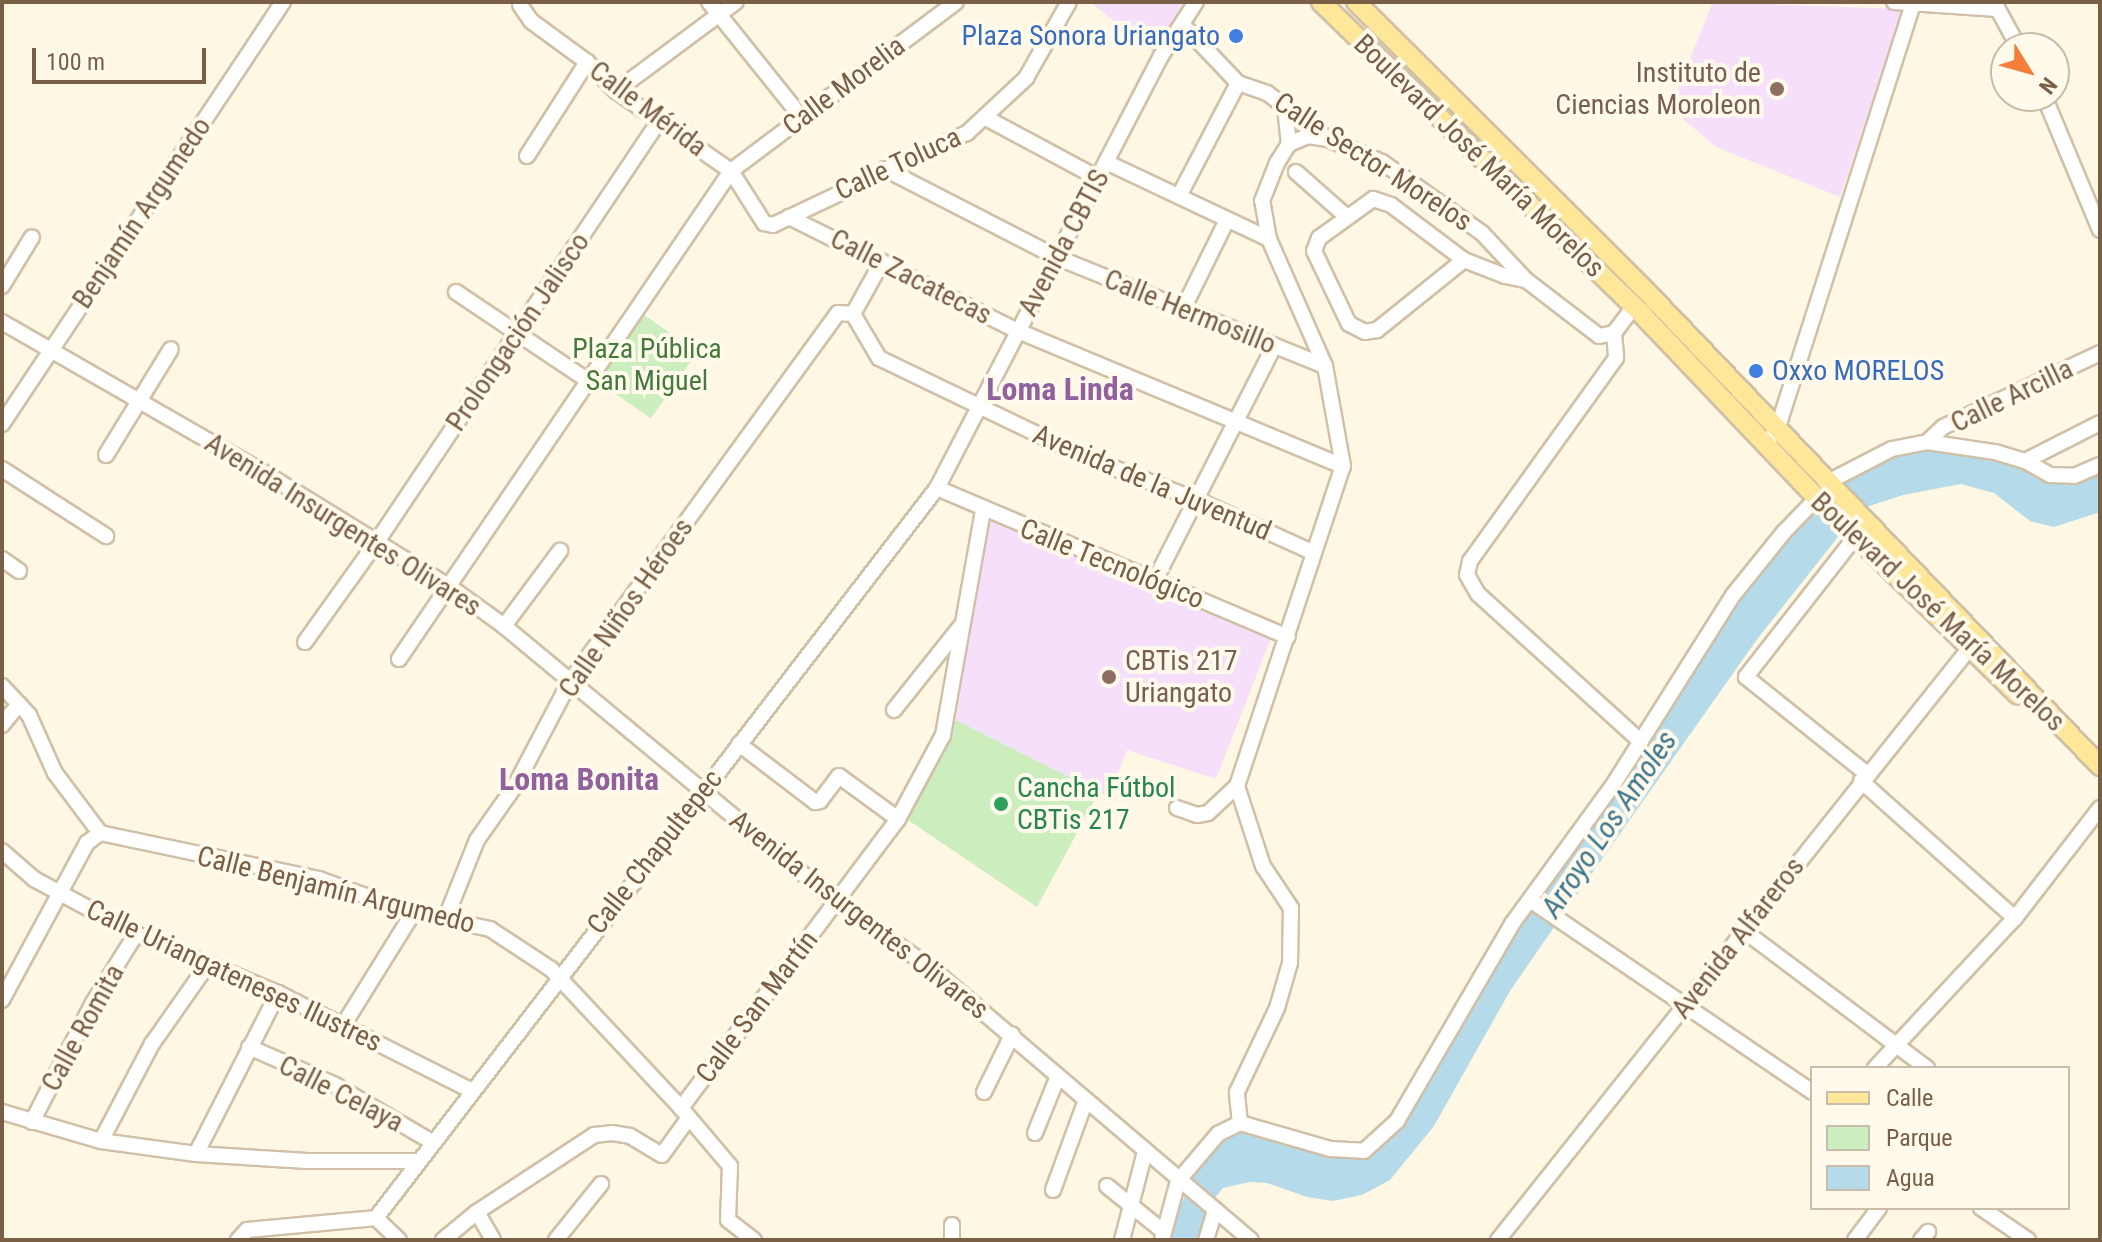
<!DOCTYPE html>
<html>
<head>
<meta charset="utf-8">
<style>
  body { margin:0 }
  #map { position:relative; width:2102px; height:1242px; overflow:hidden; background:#fef7e3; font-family:"Roboto Condensed",sans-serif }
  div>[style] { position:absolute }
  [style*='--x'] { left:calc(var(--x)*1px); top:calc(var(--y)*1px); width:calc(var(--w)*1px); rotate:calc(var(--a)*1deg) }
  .education>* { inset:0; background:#f5dffb }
  .green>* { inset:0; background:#cceebf; transform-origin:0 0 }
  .water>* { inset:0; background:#b5dbea }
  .roads { filter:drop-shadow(2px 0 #d1c0a8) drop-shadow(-2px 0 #d1c0a8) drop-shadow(0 2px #d1c0a8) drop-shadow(0 -2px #d1c0a8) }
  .minor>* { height:14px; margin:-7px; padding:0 7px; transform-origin:7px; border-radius:7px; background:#fff }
  .major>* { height:18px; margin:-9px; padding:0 9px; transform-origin:9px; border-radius:9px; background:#ffe799 }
  .dots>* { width:22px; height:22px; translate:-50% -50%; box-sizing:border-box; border:4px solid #fffaeb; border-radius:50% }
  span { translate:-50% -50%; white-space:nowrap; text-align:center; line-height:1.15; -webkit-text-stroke:8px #fffaeb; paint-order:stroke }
  .shop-label { font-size:28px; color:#366cbe }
  .right { translate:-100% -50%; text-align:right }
  .left { translate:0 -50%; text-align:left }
  .education-label { font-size:28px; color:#785e54 }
  .street-label { font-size:28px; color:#795f46 }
  .park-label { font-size:28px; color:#447a3a }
  .leisure-label { font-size:28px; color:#27864d }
  .water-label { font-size:30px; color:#3d768f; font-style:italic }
  .quarter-label { font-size:32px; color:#91619d; font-weight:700 }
  .frame { position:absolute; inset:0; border:4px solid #795f46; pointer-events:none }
  .legend { position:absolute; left:1810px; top:1066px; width:260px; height:144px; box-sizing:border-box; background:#fffaeb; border:2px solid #c9bca9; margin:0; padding:10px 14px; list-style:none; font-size:24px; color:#795f46 }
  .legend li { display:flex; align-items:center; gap:16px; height:40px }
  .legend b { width:40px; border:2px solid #c9bca9 }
  .north { position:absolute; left:1990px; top:32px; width:80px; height:80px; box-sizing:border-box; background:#fffaeb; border:2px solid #c9bca9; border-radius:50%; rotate:127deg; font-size:22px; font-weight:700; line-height:32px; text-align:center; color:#795f46 }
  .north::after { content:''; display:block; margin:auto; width:28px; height:36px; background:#f57e3b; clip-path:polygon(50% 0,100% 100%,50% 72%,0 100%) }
  .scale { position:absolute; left:32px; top:48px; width:174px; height:36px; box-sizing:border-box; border:4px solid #795f46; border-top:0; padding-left:10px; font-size:24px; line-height:28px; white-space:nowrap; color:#795f46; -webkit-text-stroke:6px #fffaeb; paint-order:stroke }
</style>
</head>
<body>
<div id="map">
  <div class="education">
    <div style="clip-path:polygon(1090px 2px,1184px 2px,1153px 52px)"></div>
    <div style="clip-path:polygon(1713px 2px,1902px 9px,1840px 197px,1716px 147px,1670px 108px)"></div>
    <div style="clip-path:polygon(986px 515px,1273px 633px,1216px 779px,1127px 750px,1109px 797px,956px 720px)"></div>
  </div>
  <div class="green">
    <div style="left:640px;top:312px;width:70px;height:81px;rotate:35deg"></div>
    <div style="clip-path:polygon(956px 720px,1099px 792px,1037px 907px,902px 816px)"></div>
  </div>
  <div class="water">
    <div style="clip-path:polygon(1914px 447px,1992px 454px,2049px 477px,2100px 468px,2100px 512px,2054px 527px,2030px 521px,1994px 493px,1961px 484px,1903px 495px,1860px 509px,1758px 638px,1550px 933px,1510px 991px,1434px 1126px,1390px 1180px,1362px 1195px,1333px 1201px,1307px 1197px,1267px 1183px,1250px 1182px,1223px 1188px,1208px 1206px,1199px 1240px,1166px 1240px,1199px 1163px,1219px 1138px,1241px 1128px,1365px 1158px,1384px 1146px,1480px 989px,1764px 559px,1857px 467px)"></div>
  </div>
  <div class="roads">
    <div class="minor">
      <div style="--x:709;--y:2;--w:149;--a:51.3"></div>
      <div style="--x:1894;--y:2;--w:104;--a:3.9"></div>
      <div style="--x:1994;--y:2;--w:52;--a:61.5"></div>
      <div style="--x:520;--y:5;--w:19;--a:55"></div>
      <div style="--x:531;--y:21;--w:69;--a:36.2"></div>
      <div style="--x:587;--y:62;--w:41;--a:45"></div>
      <div style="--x:616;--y:91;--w:140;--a:34.8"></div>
      <div style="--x:731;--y:171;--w:62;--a:57.6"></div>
      <div style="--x:764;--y:223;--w:9;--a:13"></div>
      <div style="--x:773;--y:225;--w:215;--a:-25.4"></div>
      <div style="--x:967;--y:133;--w:81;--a:-43"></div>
      <div style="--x:1026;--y:78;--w:87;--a:-60.5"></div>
      <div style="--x:1182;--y:24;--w:81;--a:46.5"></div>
      <div style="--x:1238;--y:83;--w:31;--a:19"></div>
      <div style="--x:1267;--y:93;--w:76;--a:37"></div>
      <div style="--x:1328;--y:139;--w:59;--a:23.1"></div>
      <div style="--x:1382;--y:162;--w:123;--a:35.4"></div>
      <div style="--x:1482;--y:233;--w:64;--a:46.9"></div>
      <div style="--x:1526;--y:280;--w:92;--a:37.5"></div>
      <div style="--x:1599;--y:336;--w:15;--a:-11"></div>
      <div style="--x:1614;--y:333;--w:34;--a:-53"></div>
      <div style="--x:616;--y:91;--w:149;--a:-36.6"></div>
      <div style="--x:2044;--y:96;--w:145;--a:67.3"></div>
      <div style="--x:1285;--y:107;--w:37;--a:84"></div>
      <div style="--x:986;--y:118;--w:127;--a:28.2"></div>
      <div style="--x:527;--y:156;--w:112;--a:-57.4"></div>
      <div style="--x:1106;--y:162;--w:180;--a:25.3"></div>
      <div style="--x:885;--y:169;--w:192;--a:27.2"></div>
      <div style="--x:1056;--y:257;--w:290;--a:22.1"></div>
      <div style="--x:1296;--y:172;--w:68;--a:41.4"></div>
      <div style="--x:1179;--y:196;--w:127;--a:-62.4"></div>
      <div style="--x:789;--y:217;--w:256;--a:26.5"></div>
      <div style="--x:1018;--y:331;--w:352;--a:22.6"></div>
      <div style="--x:1464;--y:260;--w:112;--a:141.2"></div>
      <div style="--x:1377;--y:330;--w:12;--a:171"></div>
      <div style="--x:1365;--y:332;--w:18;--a:-153"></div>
      <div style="--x:1349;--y:324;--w:81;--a:-115.6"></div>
      <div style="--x:1314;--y:251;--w:14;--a:-69"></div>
      <div style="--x:1319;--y:238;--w:67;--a:-35.8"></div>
      <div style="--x:1373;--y:199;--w:19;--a:18"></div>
      <div style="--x:1391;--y:205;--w:91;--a:37"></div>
      <div style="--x:1464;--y:260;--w:44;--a:21.3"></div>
      <div style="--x:1505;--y:276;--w:21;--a:11"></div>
      <div style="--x:2;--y:286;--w:57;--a:-58.5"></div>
      <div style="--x:456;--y:292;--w:158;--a:33.9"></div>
      <div style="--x:1184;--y:307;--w:95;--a:-63.7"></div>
      <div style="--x:853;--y:314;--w:51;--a:59.4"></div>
      <div style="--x:879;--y:358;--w:226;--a:25.7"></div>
      <div style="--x:1083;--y:456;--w:122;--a:21.1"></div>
      <div style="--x:1197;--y:500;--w:126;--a:24.3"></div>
      <div style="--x:853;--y:314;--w:60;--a:-60.9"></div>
      <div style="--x:2;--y:322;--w:307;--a:29.9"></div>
      <div style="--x:268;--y:475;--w:214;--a:31.6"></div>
      <div style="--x:450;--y:587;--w:67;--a:35.8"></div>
      <div style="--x:504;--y:626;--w:432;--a:39.7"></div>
      <div style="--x:836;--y:902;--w:114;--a:34.7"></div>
      <div style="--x:930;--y:967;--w:421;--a:40.4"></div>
      <div style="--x:1614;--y:333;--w:25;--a:85"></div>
      <div style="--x:1616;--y:358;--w:250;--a:125.7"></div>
      <div style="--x:1470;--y:561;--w:14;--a:102"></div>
      <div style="--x:1467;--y:575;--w:22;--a:60"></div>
      <div style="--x:1478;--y:594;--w:217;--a:42.2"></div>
      <div style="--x:2;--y:424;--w:507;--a:-56.34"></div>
      <div style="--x:1927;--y:442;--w:22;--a:-43"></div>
      <div style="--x:1943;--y:427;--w:174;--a:-25.2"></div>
      <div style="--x:1765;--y:444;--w:18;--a:-49"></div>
      <div style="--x:1777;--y:430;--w:448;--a:-72.3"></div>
      <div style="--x:106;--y:455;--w:124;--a:-58.5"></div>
      <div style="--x:2025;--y:461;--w:84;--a:-26.9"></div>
      <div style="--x:2;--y:469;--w:124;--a:32.8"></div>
      <div style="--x:1826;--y:483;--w:74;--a:-27.3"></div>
      <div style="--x:1892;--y:449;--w:36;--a:-11"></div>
      <div style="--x:1927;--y:442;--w:69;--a:8.4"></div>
      <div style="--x:1995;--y:452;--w:31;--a:17"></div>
      <div style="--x:2025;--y:461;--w:29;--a:29"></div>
      <div style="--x:2050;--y:475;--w:24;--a:2"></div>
      <div style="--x:2074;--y:476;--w:28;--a:-23"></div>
      <div style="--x:937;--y:488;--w:381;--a:23"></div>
      <div style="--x:1856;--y:536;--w:179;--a:128"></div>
      <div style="--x:1746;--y:677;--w:155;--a:38.7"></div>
      <div style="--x:2;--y:559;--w:21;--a:35"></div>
      <div style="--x:1155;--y:580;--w:263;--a:-63"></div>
      <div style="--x:504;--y:626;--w:94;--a:-53.3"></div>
      <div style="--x:305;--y:642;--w:122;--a:-54.4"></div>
      <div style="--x:376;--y:543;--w:508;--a:-56.15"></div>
      <div style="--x:399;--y:659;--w:590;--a:-55.77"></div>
      <div style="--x:731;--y:171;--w:281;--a:-36.9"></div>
      <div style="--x:2;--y:686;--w:40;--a:47"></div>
      <div style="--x:29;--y:715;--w:64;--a:65.9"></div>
      <div style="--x:55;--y:773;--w:75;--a:53.1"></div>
      <div style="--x:100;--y:833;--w:224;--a:11.9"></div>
      <div style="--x:319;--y:879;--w:100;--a:19.9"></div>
      <div style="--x:413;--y:913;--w:79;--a:11.7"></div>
      <div style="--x:490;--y:929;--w:73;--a:33.3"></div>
      <div style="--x:551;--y:969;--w:190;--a:46.9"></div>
      <div style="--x:681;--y:1108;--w:76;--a:49.8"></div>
      <div style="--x:730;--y:1166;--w:54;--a:92.1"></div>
      <div style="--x:728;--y:1220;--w:33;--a:38"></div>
      <div style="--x:894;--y:710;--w:106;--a:-51.5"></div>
      <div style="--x:2;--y:725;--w:27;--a:-51"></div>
      <div style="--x:739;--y:744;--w:96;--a:37.3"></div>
      <div style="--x:815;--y:802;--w:5;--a:-11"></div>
      <div style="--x:820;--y:801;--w:31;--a:-53"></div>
      <div style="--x:839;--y:776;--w:73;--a:36.1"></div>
      <div style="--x:1861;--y:781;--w:206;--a:41.7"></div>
      <div style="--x:1177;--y:808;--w:21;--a:19"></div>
      <div style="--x:1197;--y:815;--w:11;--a:-10"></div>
      <div style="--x:1208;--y:813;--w:40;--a:-43"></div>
      <div style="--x:2;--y:851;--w:43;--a:41.2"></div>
      <div style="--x:34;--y:879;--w:116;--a:28.3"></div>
      <div style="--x:136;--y:934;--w:154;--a:22.6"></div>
      <div style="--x:278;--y:993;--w:217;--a:26.8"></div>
      <div style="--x:1530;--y:900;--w:341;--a:34.2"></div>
      <div style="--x:445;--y:920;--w:86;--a:-68.2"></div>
      <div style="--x:477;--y:840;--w:66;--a:-54.9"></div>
      <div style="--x:515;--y:786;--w:116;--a:-62.3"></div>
      <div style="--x:569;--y:683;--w:457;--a:-54"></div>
      <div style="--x:838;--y:313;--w:15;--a:4"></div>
      <div style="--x:1743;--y:930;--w:230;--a:36.9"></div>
      <div style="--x:2;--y:1000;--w:179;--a:-61.6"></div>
      <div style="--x:87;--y:843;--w:16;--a:-38"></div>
      <div style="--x:344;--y:1024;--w:131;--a:-58.1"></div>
      <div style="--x:249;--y:1047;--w:94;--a:23.8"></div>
      <div style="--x:335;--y:1085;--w:113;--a:30.4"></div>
      <div style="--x:1875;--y:1068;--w:205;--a:-47"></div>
      <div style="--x:2015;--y:918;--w:139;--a:-52.3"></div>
      <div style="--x:984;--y:1092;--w:64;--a:-63.8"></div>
      <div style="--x:681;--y:1108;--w:361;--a:-53.1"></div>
      <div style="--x:898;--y:819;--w:95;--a:-61.8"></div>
      <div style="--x:943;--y:735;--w:229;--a:-79.9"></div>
      <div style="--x:2;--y:1112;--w:103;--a:16.3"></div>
      <div style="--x:101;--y:1141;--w:96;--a:7.8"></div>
      <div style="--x:196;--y:1154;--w:111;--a:3.6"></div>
      <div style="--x:307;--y:1161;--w:110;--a:0"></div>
      <div style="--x:32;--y:1122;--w:134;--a:-62.9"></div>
      <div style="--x:93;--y:1003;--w:81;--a:-58.1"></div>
      <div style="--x:1240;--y:1123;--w:31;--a:-96"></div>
      <div style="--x:1237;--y:1092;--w:93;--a:-64.5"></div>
      <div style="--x:1277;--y:1008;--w:47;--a:-73.9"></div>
      <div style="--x:1290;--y:963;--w:55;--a:-89"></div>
      <div style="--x:1291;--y:908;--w:50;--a:-123.7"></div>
      <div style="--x:1263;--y:866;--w:84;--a:-108"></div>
      <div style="--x:1237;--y:786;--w:337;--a:-71.7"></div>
      <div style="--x:1343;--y:466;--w:102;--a:-100.2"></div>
      <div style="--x:1325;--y:366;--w:139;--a:-113.8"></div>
      <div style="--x:1269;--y:239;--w:39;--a:-100"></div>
      <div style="--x:1262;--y:201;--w:41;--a:-68.5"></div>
      <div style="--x:1277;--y:163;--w:22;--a:-58"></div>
      <div style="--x:1289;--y:144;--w:21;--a:-23"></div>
      <div style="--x:1308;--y:136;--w:20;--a:9"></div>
      <div style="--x:1035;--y:1133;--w:61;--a:-68"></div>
      <div style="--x:101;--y:1141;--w:110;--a:-62.3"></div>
      <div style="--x:152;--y:1044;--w:98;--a:-55"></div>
      <div style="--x:196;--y:1154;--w:181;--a:-63"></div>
      <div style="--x:1107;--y:1186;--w:73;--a:38.9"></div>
      <div style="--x:1053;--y:1190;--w:96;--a:-69.9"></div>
      <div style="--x:1981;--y:1208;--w:57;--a:34.2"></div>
      <div style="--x:477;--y:1212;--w:32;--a:60"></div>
      <div style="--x:376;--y:1218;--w:921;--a:-52.46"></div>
      <div style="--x:937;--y:488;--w:487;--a:-62.6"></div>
      <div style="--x:1161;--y:56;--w:64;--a:-57.1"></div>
      <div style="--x:376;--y:1218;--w:32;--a:44"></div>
      <div style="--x:952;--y:1225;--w:15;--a:90"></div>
      <div style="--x:238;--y:1240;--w:13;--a:-48"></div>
      <div style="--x:247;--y:1230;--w:130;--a:-5.3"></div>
      <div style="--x:443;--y:1240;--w:44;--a:-39.5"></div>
      <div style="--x:477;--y:1212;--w:140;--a:-33.3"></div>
      <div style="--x:594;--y:1135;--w:18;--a:-6"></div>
      <div style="--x:612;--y:1133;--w:18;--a:9"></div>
      <div style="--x:630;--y:1136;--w:37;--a:31"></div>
      <div style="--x:662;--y:1155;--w:44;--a:-54.2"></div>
      <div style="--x:556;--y:1240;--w:72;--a:-51.2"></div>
      <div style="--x:1122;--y:1240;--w:91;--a:-75.4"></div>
      <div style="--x:1162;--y:1240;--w:61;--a:-74.8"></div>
      <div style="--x:1178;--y:1181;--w:62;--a:-49.6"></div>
      <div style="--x:1218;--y:1134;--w:25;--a:-27"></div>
      <div style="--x:1240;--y:1123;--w:94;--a:16.1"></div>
      <div style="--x:1330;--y:1149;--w:34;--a:3"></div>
      <div style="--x:1364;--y:1151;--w:45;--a:-42.3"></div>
      <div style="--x:1397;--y:1121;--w:228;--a:-59.7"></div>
      <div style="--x:1512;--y:924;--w:175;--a:-54"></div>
      <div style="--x:1615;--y:782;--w:222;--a:-57.7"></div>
      <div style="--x:1734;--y:594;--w:80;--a:-51.1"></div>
      <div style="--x:1784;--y:532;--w:47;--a:-45.9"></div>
      <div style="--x:1206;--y:1240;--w:30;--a:-73"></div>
      <div style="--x:1498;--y:1240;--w:767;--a:-51.46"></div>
      <div style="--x:1855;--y:1240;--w:40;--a:-53"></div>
      <div style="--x:1921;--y:1240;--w:11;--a:-49"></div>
    </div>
    <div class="major">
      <div style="--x:1321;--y:2;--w:436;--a:44.2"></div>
      <div style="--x:1634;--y:306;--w:265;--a:46.4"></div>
      <div style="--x:1817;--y:498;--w:281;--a:44.4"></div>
      <div style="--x:1356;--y:2;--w:411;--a:44.9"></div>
      <div style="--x:1647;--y:292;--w:656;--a:46.3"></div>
    </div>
  </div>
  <div class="dots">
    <div style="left:1236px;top:36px;background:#3f7fe0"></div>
    <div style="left:1777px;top:89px;background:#8d6e63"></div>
    <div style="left:1756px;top:371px;background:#3f7fe0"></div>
    <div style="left:1109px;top:677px;background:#8d6e63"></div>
    <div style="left:1001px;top:804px;background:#2e9e5b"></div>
  </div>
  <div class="shop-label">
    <span class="right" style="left:1220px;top:36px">Plaza Sonora Uriangato</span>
    <span class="left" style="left:1772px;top:371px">Oxxo MORELOS</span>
  </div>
  <div class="education-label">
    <span class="right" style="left:1761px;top:89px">Instituto de<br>Ciencias Moroleon</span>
    <span class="left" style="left:1125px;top:677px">CBTis 217<br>Uriangato</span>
  </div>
  <div class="street-label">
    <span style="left:844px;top:86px;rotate:-37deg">Calle Morelia</span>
    <span style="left:648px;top:109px;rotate:37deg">Calle Mérida</span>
    <span style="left:1479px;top:156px;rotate:44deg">Boulevard José María Morelos</span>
    <span style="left:1373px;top:162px;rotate:33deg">Calle Sector Morelos</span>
    <span style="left:898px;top:164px;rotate:-25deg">Calle Toluca</span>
    <span style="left:142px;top:213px;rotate:-56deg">Benjamín Argumedo</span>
    <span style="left:1064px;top:243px;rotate:-62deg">Avenida CBTIS</span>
    <span style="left:911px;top:277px;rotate:27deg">Calle Zacatecas</span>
    <span style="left:1190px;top:312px;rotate:22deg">Calle Hermosillo</span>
    <span style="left:518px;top:332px;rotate:-56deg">Prolongación Jalisco</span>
    <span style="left:2012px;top:396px;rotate:-26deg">Calle Arcilla</span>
    <span style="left:1152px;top:483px;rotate:23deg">Avenida de la Juventud</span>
    <span style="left:343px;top:525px;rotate:32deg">Avenida Insurgentes Olivares</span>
    <span style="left:1112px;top:564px;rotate:22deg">Calle Tecnológico</span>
    <span style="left:626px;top:608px;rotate:-55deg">Calle Niños Héroes</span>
    <span style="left:1938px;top:612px;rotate:43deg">Boulevard José María Morelos</span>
    <span style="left:655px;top:852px;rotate:-52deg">Calle Chapultepec</span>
    <span style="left:336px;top:890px;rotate:14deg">Calle Benjamín Argumedo</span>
    <span style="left:859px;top:915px;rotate:38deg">Avenida Insurgentes Olivares</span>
    <span style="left:1738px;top:938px;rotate:-52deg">Avenida Alfareros</span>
    <span style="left:234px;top:976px;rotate:25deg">Calle Uriangateneses Ilustres</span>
    <span style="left:757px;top:1007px;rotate:-53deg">Calle San Martín</span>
    <span style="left:83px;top:1028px;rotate:-61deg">Calle Romita</span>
    <span style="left:341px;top:1094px;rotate:27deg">Calle Celaya</span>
  </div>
  <div class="park-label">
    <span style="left:647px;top:365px">Plaza Pública<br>San Miguel</span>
  </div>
  <div class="leisure-label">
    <span class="left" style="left:1017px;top:804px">Cancha Fútbol<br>CBTis 217</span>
  </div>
  <div class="water-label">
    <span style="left:1609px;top:824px;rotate:-56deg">Arroyo Los Amoles</span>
  </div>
  <div class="quarter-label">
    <span style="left:1060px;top:389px">Loma Linda</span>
    <span style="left:579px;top:779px">Loma Bonita</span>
  </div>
  <div class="frame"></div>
  <ul class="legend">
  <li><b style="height:10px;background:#ffe799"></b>Calle</li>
  <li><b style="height:22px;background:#cceebf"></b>Parque</li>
  <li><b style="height:22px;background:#b5dbea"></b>Agua</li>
  </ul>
  <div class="north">N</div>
  <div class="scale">100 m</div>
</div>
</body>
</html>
